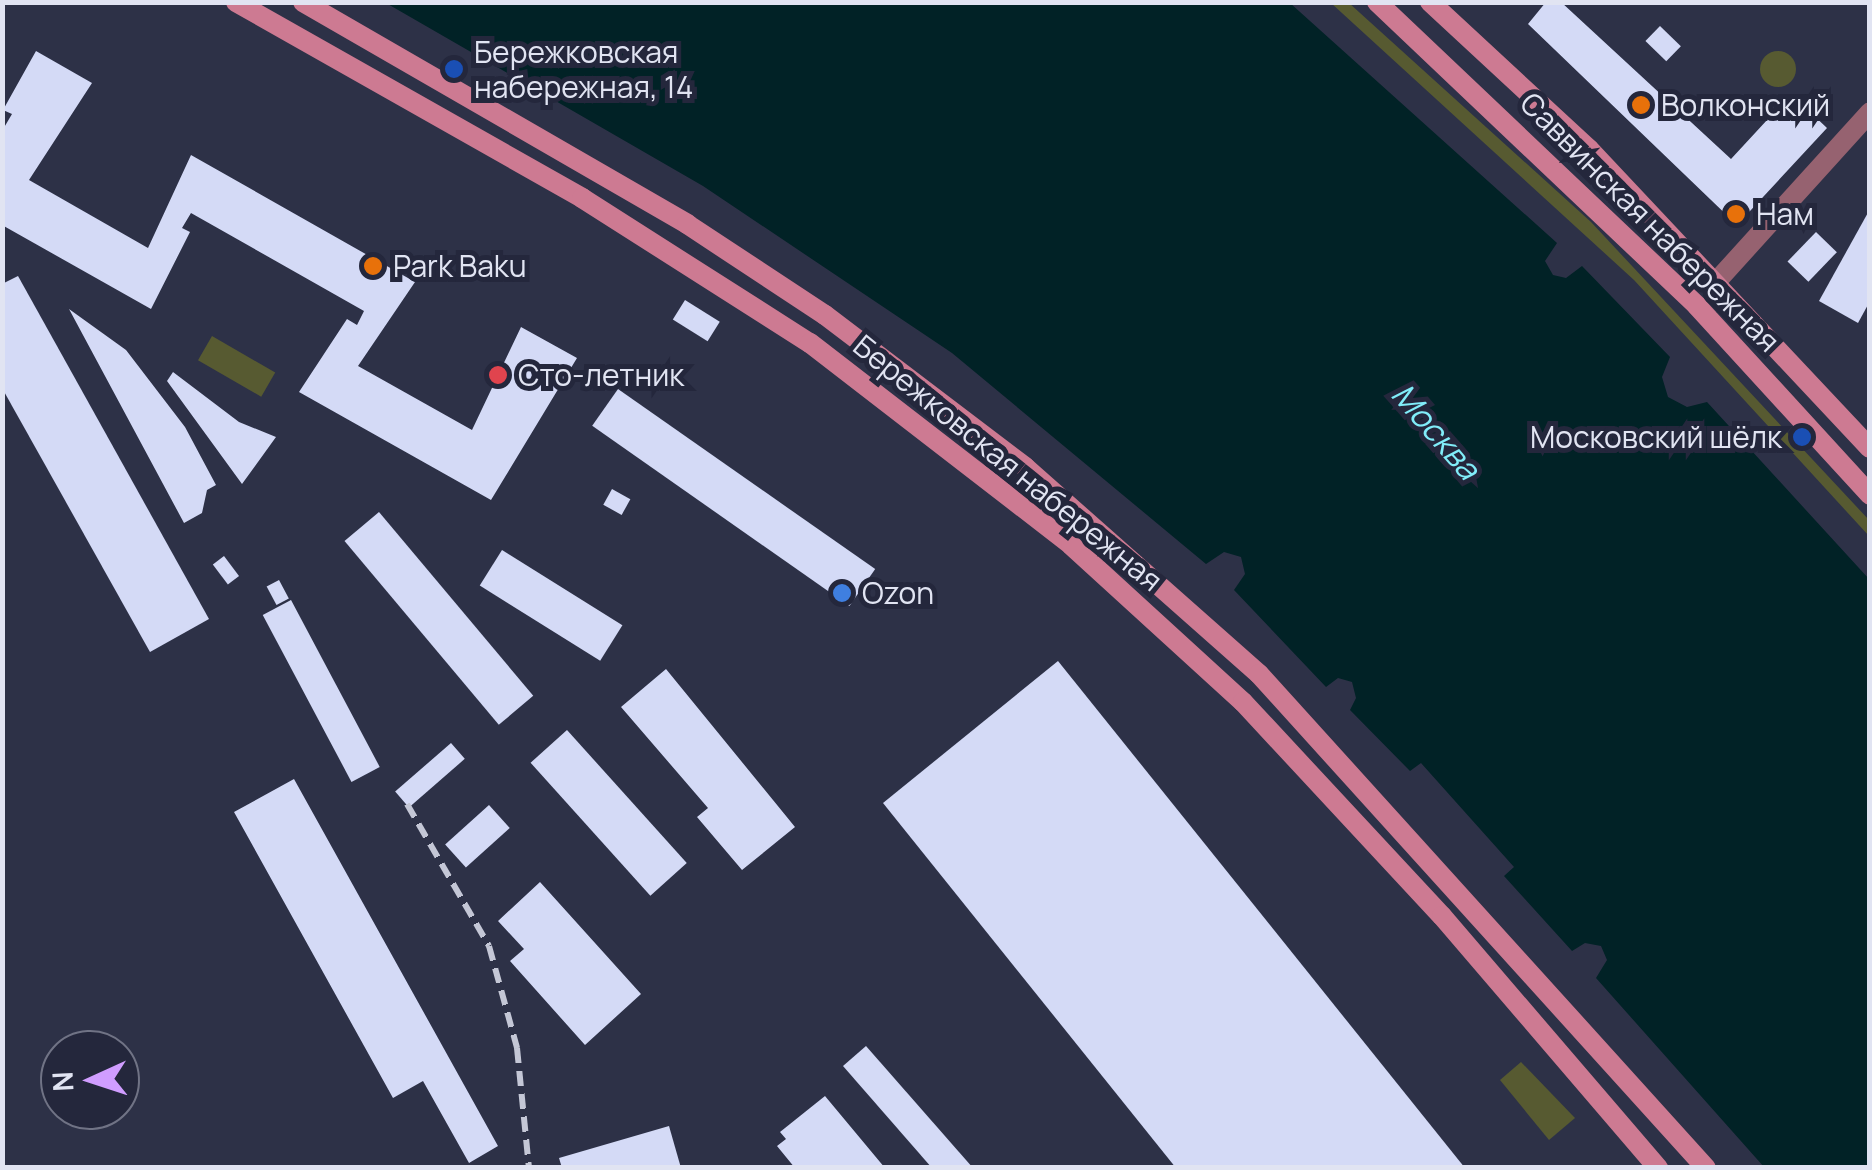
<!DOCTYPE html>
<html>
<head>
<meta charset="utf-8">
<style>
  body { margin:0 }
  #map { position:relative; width:1872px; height:1170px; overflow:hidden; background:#2d3147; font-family:Manrope,sans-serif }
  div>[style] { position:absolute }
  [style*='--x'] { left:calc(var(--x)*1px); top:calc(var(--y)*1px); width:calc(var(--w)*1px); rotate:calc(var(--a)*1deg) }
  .green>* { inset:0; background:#575a31; transform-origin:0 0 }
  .round { border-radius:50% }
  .water>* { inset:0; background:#012226 }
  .building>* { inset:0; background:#d4daf6; transform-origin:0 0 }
  .minor>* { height:20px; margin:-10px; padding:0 10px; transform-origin:10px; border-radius:10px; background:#966270 }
  .secondary>* { height:20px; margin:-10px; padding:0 10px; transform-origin:10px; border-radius:10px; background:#cd7a92 }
  .rail>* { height:6px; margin-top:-3px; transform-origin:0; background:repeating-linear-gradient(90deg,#c4c7d6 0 15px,transparent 0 23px) }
  .dots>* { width:28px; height:28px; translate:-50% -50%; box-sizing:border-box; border:5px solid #24273c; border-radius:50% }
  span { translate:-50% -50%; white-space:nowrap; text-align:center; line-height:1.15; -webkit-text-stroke:10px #24273c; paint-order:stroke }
  .poi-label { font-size:30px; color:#e1e4f2 }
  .left { translate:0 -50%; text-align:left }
  .right { translate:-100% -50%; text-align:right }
  .street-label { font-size:30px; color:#e1e4f2 }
  .water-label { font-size:32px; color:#81edf9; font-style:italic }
  .frame { position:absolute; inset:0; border:5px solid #e1e4f2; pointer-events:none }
  .north { position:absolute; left:40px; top:1030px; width:100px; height:100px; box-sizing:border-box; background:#24273c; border:2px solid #707385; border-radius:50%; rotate:267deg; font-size:28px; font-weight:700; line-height:40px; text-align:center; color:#e1e4f2 }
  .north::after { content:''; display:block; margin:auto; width:35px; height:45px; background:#d09dff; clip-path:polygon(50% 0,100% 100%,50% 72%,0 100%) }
</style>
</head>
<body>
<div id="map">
  <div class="green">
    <div style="clip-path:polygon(1331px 3px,1349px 3px,1591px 222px,1869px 520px,1869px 536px,1634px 280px)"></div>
    <div class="round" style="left:1760px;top:51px;width:36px;height:36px"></div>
    <div style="left:212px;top:336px;width:73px;height:28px;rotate:30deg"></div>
    <div style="clip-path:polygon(1521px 1062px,1575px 1118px,1549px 1140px,1500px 1080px)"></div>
  </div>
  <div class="water">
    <div style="clip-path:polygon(386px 3px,1290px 3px,1557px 243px,1545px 261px,1553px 275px,1566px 278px,1582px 266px,1670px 357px,1662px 377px,1668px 397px,1687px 407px,1707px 402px,1869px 579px,1869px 1167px,1764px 1167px,1596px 978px,1607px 960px,1601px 946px,1585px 943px,1572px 951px,1504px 876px,1514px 867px,1421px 763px,1410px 771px,1350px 710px,1356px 698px,1352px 682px,1338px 678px,1326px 687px,1234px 590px,1245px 574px,1241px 557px,1224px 552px,1206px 564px,952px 353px,703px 186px)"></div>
  </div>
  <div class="building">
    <div style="clip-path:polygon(1546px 2px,1561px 2px,1731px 159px,1791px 94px,1827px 128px,1737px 225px,1528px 24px)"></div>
    <div style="left:1660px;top:26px;width:29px;height:21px;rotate:44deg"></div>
    <div style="clip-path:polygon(36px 51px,92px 83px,29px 180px,148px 248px,191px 155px,415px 282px,358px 366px,472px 430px,521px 327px,577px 358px,491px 500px,299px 392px,347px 319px,357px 325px,364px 311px,191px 213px,182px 228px,190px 232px,151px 309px,2px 225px,2px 131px,12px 114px,3px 110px)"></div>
    <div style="clip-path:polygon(1870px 209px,1870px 301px,1858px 323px,1819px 301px)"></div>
    <div style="left:1816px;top:232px;width:29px;height:41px;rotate:44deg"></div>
    <div style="clip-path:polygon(18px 276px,209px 619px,150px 652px,2px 388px,2px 284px)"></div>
    <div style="left:685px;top:300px;width:41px;height:23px;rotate:32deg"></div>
    <div style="clip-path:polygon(69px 309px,126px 350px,185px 427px,216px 485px,207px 490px,202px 513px,184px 523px)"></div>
    <div style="clip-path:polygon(173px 372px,239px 422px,276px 437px,242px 484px,167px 381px)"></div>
    <div style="left:618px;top:389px;width:314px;height:45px;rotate:35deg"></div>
    <div style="left:612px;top:489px;width:21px;height:18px;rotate:29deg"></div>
    <div style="left:379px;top:512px;width:240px;height:45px;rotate:50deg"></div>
    <div style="left:502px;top:550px;width:142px;height:42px;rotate:32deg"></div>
    <div style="left:224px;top:556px;width:25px;height:14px;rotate:53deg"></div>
    <div style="left:279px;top:580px;width:21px;height:14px;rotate:62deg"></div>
    <div style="left:291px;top:600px;width:189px;height:32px;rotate:62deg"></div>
    <div style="clip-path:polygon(1058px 661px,1465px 1168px,1176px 1168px,883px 803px)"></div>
    <div style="clip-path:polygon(666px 669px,795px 827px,742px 870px,697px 817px,708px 808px,621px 707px)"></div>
    <div style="left:567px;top:730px;width:179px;height:49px;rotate:48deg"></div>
    <div style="left:451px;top:743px;width:21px;height:74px;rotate:49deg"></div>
    <div style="clip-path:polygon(294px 779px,498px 1146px,469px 1163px,423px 1081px,393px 1098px,234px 812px)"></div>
    <div style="left:489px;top:805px;width:31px;height:59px;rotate:48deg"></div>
    <div style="clip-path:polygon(540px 882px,641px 994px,585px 1045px,510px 961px,524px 949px,498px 921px)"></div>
    <div style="clip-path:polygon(866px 1046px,973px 1168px,932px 1168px,843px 1066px)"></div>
    <div style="clip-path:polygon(825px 1096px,885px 1168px,795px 1168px,777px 1146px,786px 1139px,780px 1132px)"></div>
    <div style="clip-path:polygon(669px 1126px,681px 1168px,562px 1168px,559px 1158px)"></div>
  </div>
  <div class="minor">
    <div style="--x:1716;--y:282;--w:229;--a:-47.8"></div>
  </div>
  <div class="secondary">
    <div style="--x:236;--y:2;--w:398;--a:29.5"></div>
    <div style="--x:582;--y:198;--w:270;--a:32.5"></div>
    <div style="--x:810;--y:343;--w:330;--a:37.7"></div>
    <div style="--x:1071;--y:545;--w:233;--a:42.4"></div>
    <div style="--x:1243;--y:702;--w:292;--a:47.1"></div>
    <div style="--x:1442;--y:916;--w:332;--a:49.4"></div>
    <div style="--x:303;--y:2;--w:444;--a:30"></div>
    <div style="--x:687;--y:224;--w:165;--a:33.4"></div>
    <div style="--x:825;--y:315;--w:251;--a:37.2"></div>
    <div style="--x:1025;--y:467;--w:312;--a:41.5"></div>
    <div style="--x:1259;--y:674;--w:666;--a:47.86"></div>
    <div style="--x:1377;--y:2;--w:441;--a:43.5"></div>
    <div style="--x:1697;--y:306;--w:256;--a:47.5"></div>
    <div style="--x:1430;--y:2;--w:217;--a:42.8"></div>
    <div style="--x:1589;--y:149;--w:410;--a:46.8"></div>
  </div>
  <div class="rail">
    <div style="--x:407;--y:804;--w:164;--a:60"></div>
    <div style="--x:489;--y:946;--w:106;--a:74.6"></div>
    <div style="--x:517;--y:1048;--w:121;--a:84.3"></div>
  </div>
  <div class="dots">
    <div style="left:454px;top:69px;background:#1a4fb4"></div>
    <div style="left:1641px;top:105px;background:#e8710a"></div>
    <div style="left:1736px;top:214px;background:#e8710a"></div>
    <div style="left:373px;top:266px;background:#e8710a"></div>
    <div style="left:498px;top:375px;background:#e0444e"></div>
    <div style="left:1802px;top:437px;background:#1a4fb4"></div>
    <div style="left:842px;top:593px;background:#3f7fe0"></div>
  </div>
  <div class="poi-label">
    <span class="left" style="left:474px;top:69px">Бережковская<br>набережная, 14</span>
    <span class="left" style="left:1661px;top:105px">Волконский</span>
    <span class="left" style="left:1756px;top:214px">Нам</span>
    <span class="left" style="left:393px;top:266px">Park Baku</span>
    <span class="left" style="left:518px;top:375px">Сто-летник</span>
    <span class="right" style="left:1782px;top:437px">Московский шёлк</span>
    <span class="left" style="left:862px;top:593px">Ozon</span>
  </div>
  <div class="street-label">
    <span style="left:1650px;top:222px;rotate:45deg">Саввинская набережная</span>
    <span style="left:1008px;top:463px;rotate:39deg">Бережковская набережная</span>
  </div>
  <div class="water-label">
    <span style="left:1436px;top:431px;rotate:49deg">Москва</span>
  </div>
  <div class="frame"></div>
  <div class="north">N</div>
</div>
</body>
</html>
